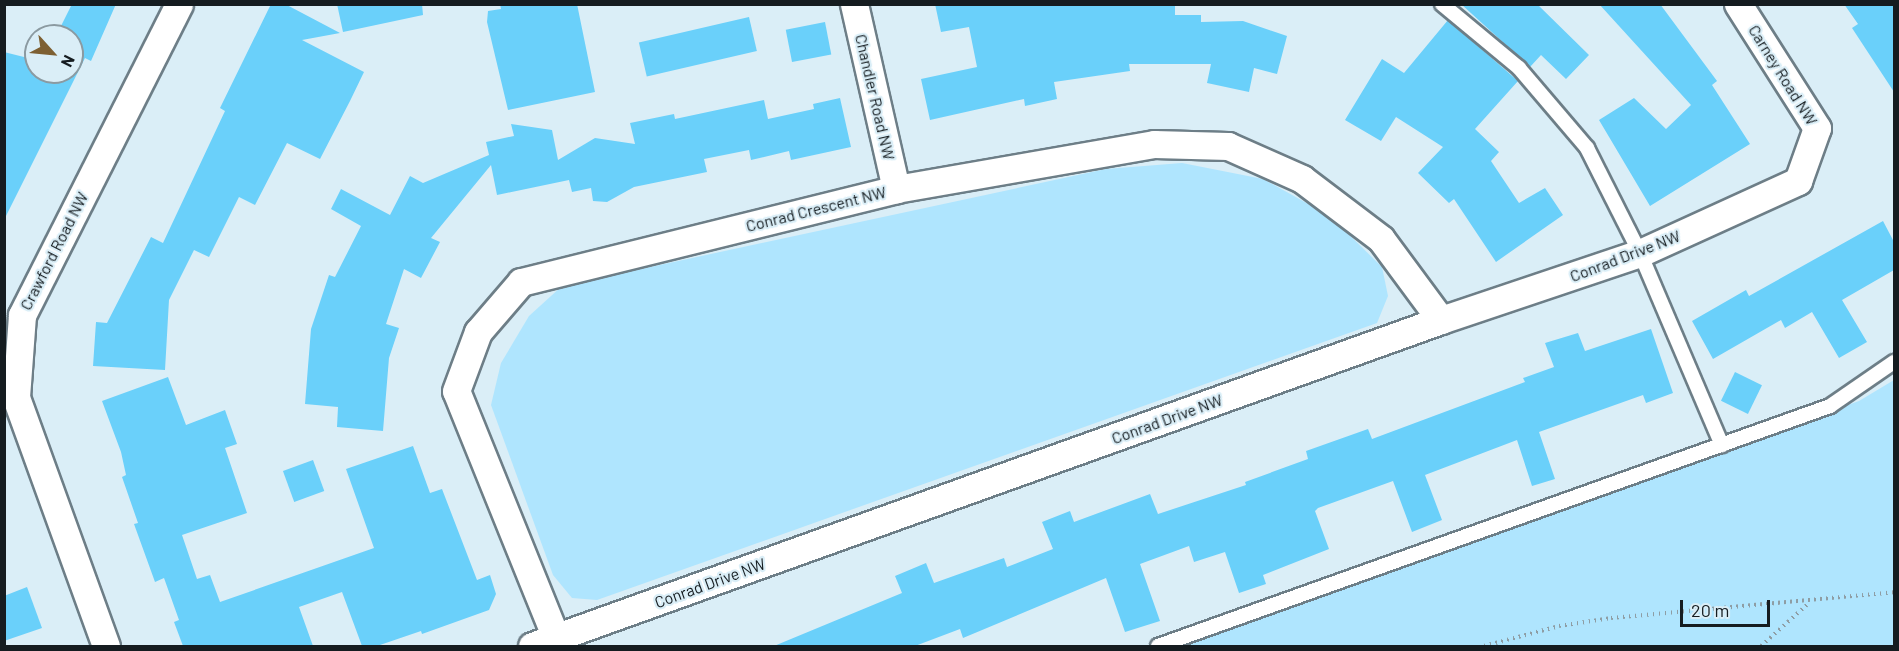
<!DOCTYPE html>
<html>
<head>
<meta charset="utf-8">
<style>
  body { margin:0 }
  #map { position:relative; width:1899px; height:651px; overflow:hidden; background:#daeef7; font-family:Barlow,sans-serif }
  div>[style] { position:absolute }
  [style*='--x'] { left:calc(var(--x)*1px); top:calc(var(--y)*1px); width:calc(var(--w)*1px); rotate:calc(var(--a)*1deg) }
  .green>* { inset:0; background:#afe5fe }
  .building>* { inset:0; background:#6ad0fa; transform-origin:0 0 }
  .path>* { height:4px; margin-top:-2px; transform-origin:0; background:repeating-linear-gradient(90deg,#8e9da4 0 1.5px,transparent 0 6px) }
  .roads { filter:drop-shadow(2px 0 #6d7e87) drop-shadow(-2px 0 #6d7e87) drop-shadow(0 2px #6d7e87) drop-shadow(0 -2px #6d7e87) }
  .service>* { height:14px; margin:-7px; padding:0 7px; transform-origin:7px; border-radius:7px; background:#fff }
  .minor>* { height:27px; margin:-13.5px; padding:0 13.5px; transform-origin:13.5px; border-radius:13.5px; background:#fff }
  span { translate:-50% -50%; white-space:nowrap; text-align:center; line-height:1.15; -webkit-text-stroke:4.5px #daeef7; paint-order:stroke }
  .street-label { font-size:16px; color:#151c20 }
  .frame { position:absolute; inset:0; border:6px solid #151c20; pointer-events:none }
  .north { position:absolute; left:24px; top:24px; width:60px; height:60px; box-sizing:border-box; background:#daeef7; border:2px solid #8b9aa1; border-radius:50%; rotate:117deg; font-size:16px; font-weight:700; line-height:24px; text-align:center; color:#151c20 }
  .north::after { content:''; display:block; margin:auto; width:21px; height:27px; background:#7d6033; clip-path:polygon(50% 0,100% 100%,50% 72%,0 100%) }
  .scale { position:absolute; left:1680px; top:600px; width:90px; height:27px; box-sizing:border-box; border:3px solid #151c20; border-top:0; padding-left:8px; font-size:18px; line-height:21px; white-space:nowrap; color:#151c20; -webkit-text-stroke:4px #daeef7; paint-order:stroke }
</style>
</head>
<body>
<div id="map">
  <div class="green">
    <div style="clip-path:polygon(1182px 163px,1263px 179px,1330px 216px,1382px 267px,1388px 296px,1377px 323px,597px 600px,572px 598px,553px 575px,491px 405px,501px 363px,529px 316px,562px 286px,1106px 169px)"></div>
    <div style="clip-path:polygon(1894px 380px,1894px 646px,1177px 646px,1859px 401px)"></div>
  </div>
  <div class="building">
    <div style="clip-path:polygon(72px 4px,116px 4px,91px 61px,85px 58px,4px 220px,4px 52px,36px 60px,36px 72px,72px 72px,72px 36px,56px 36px)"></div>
    <div style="clip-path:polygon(271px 4px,285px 4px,340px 33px,302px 40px,364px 72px,350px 101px,320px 159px,287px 143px,255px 205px,239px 197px,209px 257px,194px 250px,169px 300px,165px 370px,93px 366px,96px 322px,107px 323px,151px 237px,163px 243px,225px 111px,220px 108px)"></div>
    <div style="clip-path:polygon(337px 4px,422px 4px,423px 15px,343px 32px)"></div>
    <div style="clip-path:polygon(500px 4px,577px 4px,595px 92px,508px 110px,487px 22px,488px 11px,501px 9px)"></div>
    <div style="clip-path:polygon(935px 4px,1161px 4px,1175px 6px,1175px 15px,1201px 15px,1201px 22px,1243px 21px,1287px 36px,1277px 74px,1254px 68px,1249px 92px,1207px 83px,1211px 64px,1129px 64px,1130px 71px,1054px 82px,1057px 99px,1025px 106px,1024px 99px,930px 120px,921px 79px,977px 67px,969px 27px,941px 32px)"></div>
    <div style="clip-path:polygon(1461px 4px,1537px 4px,1589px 55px,1566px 79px,1541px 55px,1530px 67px)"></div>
    <div style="clip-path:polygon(1599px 4px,1660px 4px,1717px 81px,1712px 85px,1750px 144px,1650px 206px,1599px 120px,1634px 98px,1666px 129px,1691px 105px)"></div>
    <div style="clip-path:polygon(1844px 4px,1894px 4px,1894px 92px,1852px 28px,1858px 24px)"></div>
    <div style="left:749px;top:17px;width:35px;height:113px;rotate:77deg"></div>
    <div style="clip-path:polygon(1448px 20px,1518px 81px,1475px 129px,1499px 152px,1491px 161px,1519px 203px,1545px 188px,1563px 215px,1496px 262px,1454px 199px,1449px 203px,1418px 173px,1443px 147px,1396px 117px,1381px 141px,1345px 120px,1382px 59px,1404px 73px)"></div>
    <div style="left:825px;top:22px;width:33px;height:40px;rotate:79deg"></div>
    <div style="clip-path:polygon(840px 98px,851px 147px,791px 160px,789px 151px,751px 160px,749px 150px,704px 159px,707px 172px,634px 187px,607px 202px,593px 201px,591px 188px,572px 192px,569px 180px,497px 195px,491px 165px,431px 238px,440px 242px,421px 278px,404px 269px,386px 324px,399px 328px,389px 358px,383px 431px,337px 427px,338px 407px,305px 404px,311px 329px,329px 275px,335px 277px,361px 226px,331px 209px,341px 189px,390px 215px,410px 176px,423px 183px,489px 155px,486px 142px,514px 136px,511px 124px,552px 130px,558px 160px,595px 138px,635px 144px,630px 123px,674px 114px,675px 119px,764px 100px,768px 119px,814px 109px,813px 104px)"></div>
    <div style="clip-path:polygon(1883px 221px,1894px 242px,1894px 270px,1842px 300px,1867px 342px,1839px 358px,1812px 312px,1785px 328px,1781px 320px,1713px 359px,1692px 321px,1746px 290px,1749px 296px)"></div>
    <div style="clip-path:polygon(1651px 329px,1673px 393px,1646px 403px,1643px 395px,1539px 432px,1555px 479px,1532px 486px,1517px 440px,1425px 475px,1442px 520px,1412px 532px,1393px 481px,1318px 508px,1315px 511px,1329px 549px,1263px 575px,1266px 584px,1239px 593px,1225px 552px,1194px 562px,1189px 546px,1140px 564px,1160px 621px,1125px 632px,1106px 578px,963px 638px,960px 629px,915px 646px,774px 646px,902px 593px,895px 576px,926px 563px,934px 583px,1004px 558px,1007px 567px,1053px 549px,1042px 522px,1070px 511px,1074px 522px,1150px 494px,1158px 514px,1246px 485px,1245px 482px,1308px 459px,1306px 451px,1368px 429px,1372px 439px,1525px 382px,1523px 378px,1554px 367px,1545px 343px,1578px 333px,1585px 351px)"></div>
    <div style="left:1735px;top:372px;width:30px;height:32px;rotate:26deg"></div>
    <div style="clip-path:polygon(168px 377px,186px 425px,225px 410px,237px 444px,225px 448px,247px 513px,182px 535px,197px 579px,210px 575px,220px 602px,374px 548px,346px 469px,413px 446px,430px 493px,442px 489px,477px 580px,490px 575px,496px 594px,489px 610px,422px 634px,421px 631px,377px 646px,362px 646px,342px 592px,299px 607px,313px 646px,183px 646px,174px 622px,179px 620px,164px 578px,155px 582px,134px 524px,138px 523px,122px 477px,126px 475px,121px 452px,102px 401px)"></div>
    <div style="left:313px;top:460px;width:33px;height:32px;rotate:70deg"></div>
    <div style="clip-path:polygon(27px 587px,42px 628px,4px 641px,4px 596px)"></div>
  </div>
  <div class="path">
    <div style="--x:1484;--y:646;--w:78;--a:-14.9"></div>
    <div style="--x:1559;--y:626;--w:53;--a:-8.7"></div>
    <div style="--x:1611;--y:618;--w:284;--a:-5.2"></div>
    <div style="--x:1761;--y:646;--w:66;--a:-41.9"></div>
  </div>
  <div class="roads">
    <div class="service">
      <div style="--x:1442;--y:4;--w:100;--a:39.7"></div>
      <div style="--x:1519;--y:68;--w:105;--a:49.6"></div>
      <div style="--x:1587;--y:148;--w:118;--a:63.2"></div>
      <div style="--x:1640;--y:253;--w:209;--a:66.9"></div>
      <div style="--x:1158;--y:646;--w:714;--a:-19.65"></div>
      <div style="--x:1830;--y:406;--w:78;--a:-34.5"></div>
    </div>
    <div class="minor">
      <div style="--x:854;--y:4;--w:190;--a:77.2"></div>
      <div style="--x:556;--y:638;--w:266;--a:-112"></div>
      <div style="--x:456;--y:391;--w:63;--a:-69.6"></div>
      <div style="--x:478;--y:332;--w:66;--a:-49.3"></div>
      <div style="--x:521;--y:282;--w:386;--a:-13.9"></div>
      <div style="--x:896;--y:189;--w:262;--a:-9.9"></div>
      <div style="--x:1154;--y:144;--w:74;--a:1.5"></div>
      <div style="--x:1228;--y:146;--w:81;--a:24"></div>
      <div style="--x:1302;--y:179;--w:99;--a:37.2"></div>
      <div style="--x:1381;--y:239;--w:101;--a:53.5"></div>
      <div style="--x:106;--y:646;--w:265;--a:-109.9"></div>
      <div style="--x:16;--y:397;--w:82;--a:-85.8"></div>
      <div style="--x:22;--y:315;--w:348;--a:-63.2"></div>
      <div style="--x:532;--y:646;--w:966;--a:-19.73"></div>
      <div style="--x:1441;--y:320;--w:210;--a:-18.6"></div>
      <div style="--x:1640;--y:253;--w:174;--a:-24.5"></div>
      <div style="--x:1798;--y:181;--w:56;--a:-70.3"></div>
      <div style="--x:1817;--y:128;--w:147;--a:-122.5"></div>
    </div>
  </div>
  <div class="street-label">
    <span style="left:1783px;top:75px;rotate:58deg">Carney Road NW</span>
    <span style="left:875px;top:97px;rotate:77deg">Chandler Road NW</span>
    <span style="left:816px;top:209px;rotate:-14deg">Conrad Crescent NW</span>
    <span style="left:54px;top:251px;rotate:-63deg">Crawford Road NW</span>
    <span style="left:1625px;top:256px;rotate:-21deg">Conrad Drive NW</span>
    <span style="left:1167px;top:419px;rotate:-20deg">Conrad Drive NW</span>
    <span style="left:710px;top:583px;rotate:-20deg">Conrad Drive NW</span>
  </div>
  <div class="frame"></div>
  <div class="north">N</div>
  <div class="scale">20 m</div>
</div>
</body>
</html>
